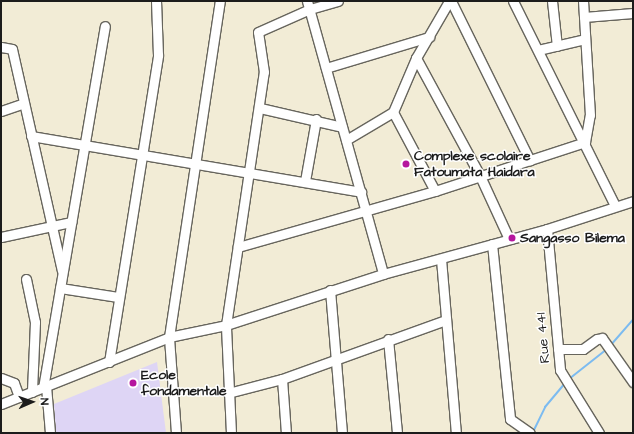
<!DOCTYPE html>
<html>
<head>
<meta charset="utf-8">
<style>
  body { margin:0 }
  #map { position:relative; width:634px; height:434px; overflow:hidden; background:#f2ecd6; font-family:"Architects Daughter",sans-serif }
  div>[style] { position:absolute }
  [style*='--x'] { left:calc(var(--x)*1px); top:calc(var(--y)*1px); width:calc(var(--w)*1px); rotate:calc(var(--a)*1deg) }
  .built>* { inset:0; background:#ded5f5 }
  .stream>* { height:2px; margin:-1px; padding:0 1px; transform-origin:1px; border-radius:1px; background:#7cbbf0 }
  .roads { filter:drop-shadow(1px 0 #67655d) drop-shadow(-1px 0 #67655d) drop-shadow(0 1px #67655d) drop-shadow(0 -1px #67655d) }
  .minor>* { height:9px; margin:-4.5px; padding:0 4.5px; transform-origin:4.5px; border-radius:4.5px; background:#fff }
  .dots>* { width:11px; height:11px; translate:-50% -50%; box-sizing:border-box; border:2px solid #fff; border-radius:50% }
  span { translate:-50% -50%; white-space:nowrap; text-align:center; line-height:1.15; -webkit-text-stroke:3px #fff; paint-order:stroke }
  .poi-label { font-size:14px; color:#1c1c1c; font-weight:700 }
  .left { translate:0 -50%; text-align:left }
  .street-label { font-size:14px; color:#1c1c1c }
  .frame { position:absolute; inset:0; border:2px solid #1c1c1c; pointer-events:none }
  .north { position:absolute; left:12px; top:382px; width:40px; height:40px; -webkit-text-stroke:3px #fff; paint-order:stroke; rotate:88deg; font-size:11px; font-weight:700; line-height:16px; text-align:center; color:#1c1c1c }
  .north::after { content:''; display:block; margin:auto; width:14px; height:18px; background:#1c1c1c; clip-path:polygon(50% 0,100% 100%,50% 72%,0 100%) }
</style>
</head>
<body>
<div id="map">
  <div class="built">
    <div style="clip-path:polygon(157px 362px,166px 433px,56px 433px,54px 404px)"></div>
  </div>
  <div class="stream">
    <div style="--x:610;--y:346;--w:35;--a:-49"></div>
    <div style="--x:569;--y:379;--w:48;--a:-38.3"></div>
    <div style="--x:533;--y:432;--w:28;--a:-64"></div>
    <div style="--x:545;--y:407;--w:31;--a:-50"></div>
  </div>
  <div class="roads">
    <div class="minor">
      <div style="--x:307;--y:1;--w:283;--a:74.4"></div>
      <div style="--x:451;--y:1;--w:178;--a:63.7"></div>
      <div style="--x:513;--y:1;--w:229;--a:63.5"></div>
      <div style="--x:552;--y:1;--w:45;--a:83.7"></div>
      <div style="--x:584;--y:17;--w:49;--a:-4.7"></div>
      <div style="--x:1;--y:47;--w:11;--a:10"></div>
      <div style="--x:12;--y:49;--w:227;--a:77.3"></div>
      <div style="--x:538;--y:50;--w:48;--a:-13.2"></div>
      <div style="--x:416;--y:58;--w:134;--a:61.5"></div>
      <div style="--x:480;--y:176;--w:69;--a:65.3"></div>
      <div style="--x:326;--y:68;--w:108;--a:-16.8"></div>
      <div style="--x:260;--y:108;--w:84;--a:13"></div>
      <div style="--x:1;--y:111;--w:24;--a:-19"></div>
      <div style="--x:393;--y:112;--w:89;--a:62"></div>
      <div style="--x:31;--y:136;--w:335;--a:9.6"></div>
      <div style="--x:346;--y:140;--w:55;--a:-30.8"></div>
      <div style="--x:393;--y:112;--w:59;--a:-66.9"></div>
      <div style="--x:416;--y:58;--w:66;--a:-59.9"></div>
      <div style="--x:305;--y:181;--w:63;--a:-79.9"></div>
      <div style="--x:547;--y:229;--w:142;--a:84.7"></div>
      <div style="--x:560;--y:370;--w:74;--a:58.2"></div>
      <div style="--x:1;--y:237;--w:72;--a:-12.1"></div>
      <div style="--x:492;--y:244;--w:176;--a:84.1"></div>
      <div style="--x:510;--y:419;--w:24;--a:35"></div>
      <div style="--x:238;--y:247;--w:205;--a:-15.9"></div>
      <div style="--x:435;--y:191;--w:158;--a:-18.1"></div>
      <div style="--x:585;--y:142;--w:27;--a:-80"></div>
      <div style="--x:590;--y:115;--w:114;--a:-93.5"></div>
      <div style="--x:441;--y:259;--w:175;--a:85.1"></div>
      <div style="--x:26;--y:279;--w:44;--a:78.2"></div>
      <div style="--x:35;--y:322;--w:70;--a:92.5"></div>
      <div style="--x:60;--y:288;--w:59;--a:8.8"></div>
      <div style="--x:330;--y:290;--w:144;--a:85.2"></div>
      <div style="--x:388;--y:339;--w:94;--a:84.5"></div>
      <div style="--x:558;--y:349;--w:25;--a:0"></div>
      <div style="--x:583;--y:349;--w:17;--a:-36"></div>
      <div style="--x:597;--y:339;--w:5;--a:-11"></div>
      <div style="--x:602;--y:338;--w:54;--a:54.8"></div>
      <div style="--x:109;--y:362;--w:311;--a:-80.9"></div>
      <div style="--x:158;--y:55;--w:54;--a:-92.1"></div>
      <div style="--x:1;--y:378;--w:14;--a:21"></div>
      <div style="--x:14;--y:383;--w:15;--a:70"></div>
      <div style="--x:282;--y:379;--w:54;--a:85.8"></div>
      <div style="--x:46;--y:386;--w:47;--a:85.1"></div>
      <div style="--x:43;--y:388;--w:367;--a:-80.3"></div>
      <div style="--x:228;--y:393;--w:56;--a:-14.5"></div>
      <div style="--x:282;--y:379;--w:174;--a:-19.8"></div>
      <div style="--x:1;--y:404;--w:181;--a:-21.7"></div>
      <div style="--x:169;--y:337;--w:58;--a:-11.9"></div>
      <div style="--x:226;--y:325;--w:165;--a:-18"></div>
      <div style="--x:383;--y:274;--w:170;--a:-15.3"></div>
      <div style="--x:547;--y:229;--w:90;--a:-18"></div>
      <div style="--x:176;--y:433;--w:96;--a:-94.2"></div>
      <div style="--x:169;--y:337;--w:340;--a:-81.4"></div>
      <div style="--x:231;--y:433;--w:108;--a:-92.7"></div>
      <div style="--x:226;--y:325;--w:256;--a:-81.5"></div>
      <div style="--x:264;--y:72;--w:40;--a:-98.5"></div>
      <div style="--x:258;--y:32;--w:57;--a:-23.9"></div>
      <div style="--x:310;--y:9;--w:29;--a:-16"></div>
    </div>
  </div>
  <div class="dots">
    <div style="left:406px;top:164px;background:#b5179e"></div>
    <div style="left:512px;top:238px;background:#b5179e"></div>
    <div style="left:133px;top:383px;background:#b5179e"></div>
  </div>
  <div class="poi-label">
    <span class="left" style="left:414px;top:164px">Complexe scolaire<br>Fatoumata Haidara</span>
    <span class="left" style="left:520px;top:238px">Sangasso Bilema</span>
    <span class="left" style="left:141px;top:383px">Ecole<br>fondamentale</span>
  </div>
  <div class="street-label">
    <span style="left:543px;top:338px;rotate:-95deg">Rue 441</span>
  </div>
  <div class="frame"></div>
  <div class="north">N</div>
</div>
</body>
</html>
